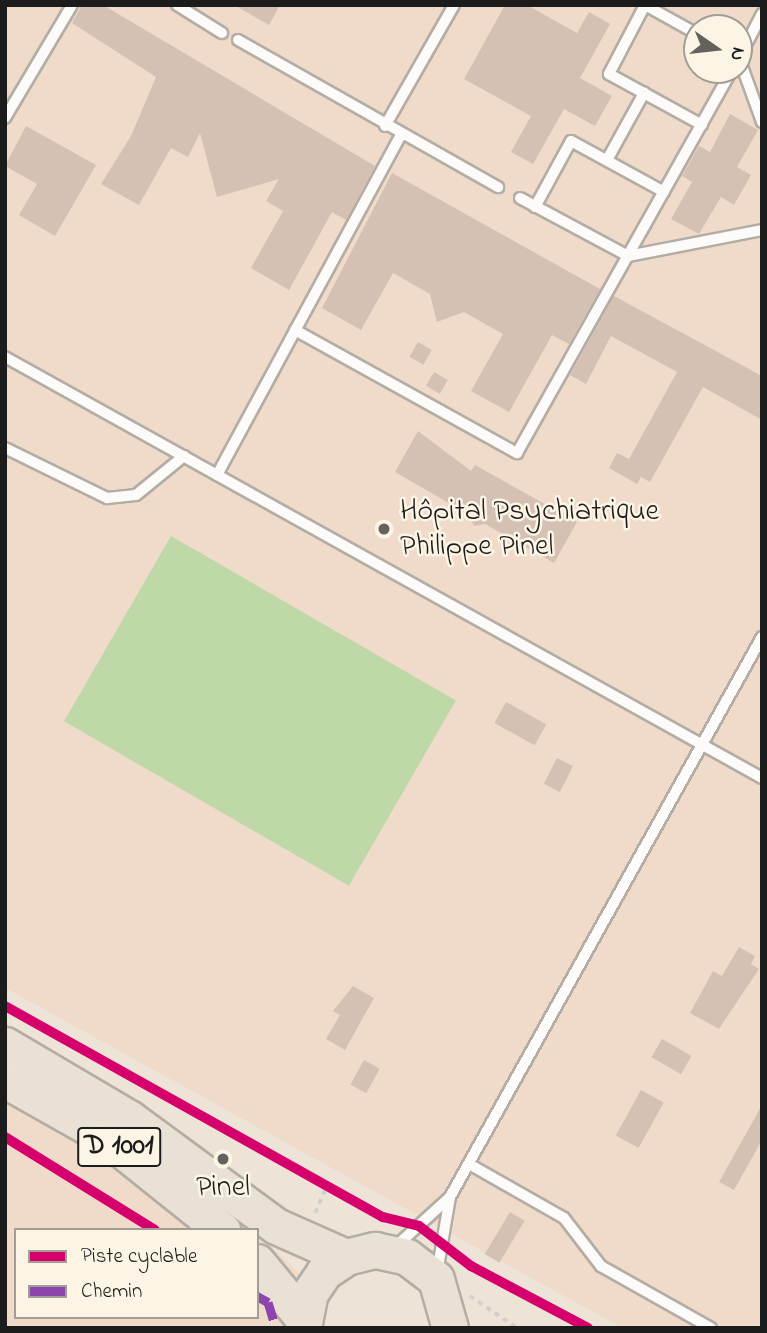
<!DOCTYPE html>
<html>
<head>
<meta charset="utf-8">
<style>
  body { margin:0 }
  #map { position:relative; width:767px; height:1333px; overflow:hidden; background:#ede4d7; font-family:"Indie Flower",sans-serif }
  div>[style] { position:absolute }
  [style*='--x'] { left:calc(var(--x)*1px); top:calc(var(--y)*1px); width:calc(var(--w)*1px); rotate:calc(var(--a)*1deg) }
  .built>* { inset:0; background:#f0dbca }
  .green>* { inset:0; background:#bfd8a7; transform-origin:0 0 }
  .building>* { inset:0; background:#d4c1b4; transform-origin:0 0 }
  .path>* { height:3.5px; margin-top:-1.75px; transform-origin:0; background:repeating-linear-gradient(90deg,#d2d0cc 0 5px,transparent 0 10px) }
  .roads { filter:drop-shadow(2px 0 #b3ada4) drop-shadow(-2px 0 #b3ada4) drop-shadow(0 2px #b3ada4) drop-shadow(0 -2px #b3ada4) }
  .lane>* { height:10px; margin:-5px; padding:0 5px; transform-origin:5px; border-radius:5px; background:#fcfbf9 }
  .primary>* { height:35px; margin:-17.5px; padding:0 17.5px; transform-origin:17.5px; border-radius:17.5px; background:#e9e1d5 }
  .quiet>* { height:9px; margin-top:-4.5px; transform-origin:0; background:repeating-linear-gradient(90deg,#8e44ad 0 18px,transparent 0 27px) }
  .cycleway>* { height:10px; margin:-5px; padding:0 5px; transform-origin:5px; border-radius:5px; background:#d6006c }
  .dots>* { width:19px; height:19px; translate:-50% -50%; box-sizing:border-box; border:4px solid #fcf5e5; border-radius:50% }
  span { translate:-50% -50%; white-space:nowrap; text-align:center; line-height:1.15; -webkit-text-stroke:5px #fcf5e5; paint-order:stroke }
  .shield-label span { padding:2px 5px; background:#fcf5e5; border:2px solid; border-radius:5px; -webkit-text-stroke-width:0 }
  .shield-label { font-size:28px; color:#1c1c1c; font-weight:700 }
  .poi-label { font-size:30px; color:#1c1c1c }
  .left { translate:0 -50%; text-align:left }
  .frame { position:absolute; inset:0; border:7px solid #1c1c1c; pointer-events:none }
  .legend { position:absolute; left:14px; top:1228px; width:245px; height:91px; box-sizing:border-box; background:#fcf5e5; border:2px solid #a29e95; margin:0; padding:9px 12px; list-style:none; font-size:21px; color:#1c1c1c }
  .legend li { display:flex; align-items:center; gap:14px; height:35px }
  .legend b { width:35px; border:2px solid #a29e95 }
  .north { position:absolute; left:683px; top:14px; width:70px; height:70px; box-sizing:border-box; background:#fcf5e5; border:2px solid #a29e95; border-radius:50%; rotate:104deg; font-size:19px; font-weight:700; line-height:28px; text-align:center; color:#1c1c1c }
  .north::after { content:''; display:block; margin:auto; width:24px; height:32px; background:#65625d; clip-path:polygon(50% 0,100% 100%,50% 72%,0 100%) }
</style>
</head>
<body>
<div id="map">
  <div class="built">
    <div style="clip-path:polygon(evenodd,5px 5px,762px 5px,762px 1328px,622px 1328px,5px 988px,5px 5px,697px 28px,739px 28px,739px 70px,697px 70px,697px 28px)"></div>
    <div style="clip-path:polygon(5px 1084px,252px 1230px,16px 1230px,16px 1317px,257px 1317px,257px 1233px,300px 1274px,315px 1328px,5px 1328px)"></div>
  </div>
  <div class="green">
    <div style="left:171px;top:536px;width:329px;height:214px;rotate:30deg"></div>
  </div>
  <div class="building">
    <div style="clip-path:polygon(82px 5px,103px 5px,375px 166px,346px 220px,332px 212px,289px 290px,251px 268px,283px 211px,266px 201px,279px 179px,217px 197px,200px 133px,188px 157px,171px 148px,139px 205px,101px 184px,131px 136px,156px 77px,72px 23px)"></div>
    <div style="clip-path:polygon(234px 5px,280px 5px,269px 25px)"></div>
    <div style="clip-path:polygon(505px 5px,527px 5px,577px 33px,589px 12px,610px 24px,580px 78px,612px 96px,595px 126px,564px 109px,533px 164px,511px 152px,531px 116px,464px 79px)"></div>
    <div style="clip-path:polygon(730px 114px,758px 130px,737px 167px,751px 175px,734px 205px,721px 197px,699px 234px,671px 219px,692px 182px,682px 176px,699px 146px,710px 152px)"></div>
    <div style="clip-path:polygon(26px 126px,96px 165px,55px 236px,19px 215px,37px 184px,5px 166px)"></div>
    <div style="clip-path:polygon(392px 173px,600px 289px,569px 344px,552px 335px,509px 412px,471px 391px,503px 334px,487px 325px,464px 312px,437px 322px,430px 294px,393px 273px,361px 330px,322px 308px)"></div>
    <div style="clip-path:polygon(614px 296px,762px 376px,762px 420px,703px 387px,650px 482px,641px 477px,637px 484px,609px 468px,617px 453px,629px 459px,677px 372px,611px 336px,586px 384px,570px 375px)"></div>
    <div style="left:418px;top:342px;width:16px;height:17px;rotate:30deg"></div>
    <div style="left:434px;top:372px;width:16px;height:16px;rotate:30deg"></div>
    <div style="clip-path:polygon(418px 431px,471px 471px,475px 465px,577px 522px,554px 563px,485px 524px,474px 526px,466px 513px,395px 472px)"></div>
    <div style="left:506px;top:702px;width:46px;height:24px;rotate:29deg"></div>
    <div style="left:557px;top:758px;width:18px;height:29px;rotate:27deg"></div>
    <div style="clip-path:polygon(739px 947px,755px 956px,751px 964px,759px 969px,719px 1029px,690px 1013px,713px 971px,722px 976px)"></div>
    <div style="clip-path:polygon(353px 986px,374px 998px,345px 1050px,326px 1039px,340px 1015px,333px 1011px)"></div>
    <div style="left:662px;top:1039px;width:34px;height:21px;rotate:30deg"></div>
    <div style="left:364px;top:1060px;width:18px;height:28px;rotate:29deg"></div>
    <div style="left:641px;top:1090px;width:26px;height:52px;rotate:29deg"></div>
    <div style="clip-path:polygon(762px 1105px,762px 1140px,734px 1190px,719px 1182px)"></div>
    <div style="left:510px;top:1212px;width:17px;height:49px;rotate:31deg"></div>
  </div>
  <div class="path">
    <div style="--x:315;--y:1213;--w:33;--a:-67"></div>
    <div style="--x:470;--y:1296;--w:57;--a:34.2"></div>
  </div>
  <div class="roads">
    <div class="lane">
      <div style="--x:177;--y:5;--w:53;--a:31.9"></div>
      <div style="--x:645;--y:5;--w:78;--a:117.6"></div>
      <div style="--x:609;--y:74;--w:106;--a:28.7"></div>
      <div style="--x:645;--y:5;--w:60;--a:29.1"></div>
      <div style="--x:238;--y:40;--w:299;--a:29.5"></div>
      <div style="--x:739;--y:58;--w:68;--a:70.2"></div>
      <div style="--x:739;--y:58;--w:50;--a:-62.4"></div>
      <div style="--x:5;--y:118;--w:131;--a:-59.3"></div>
      <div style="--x:385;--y:126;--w:139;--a:-60.3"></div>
      <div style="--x:607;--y:160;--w:77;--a:-61.1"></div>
      <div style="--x:520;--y:198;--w:123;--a:28.2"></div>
      <div style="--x:628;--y:256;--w:136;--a:-11"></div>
      <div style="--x:535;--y:207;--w:75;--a:-61.4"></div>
      <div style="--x:571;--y:141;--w:106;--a:28.7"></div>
      <div style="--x:295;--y:330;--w:254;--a:29"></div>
      <div style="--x:517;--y:453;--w:439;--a:-60.7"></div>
      <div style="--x:5;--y:357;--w:866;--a:29.08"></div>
      <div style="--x:5;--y:448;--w:114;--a:26.1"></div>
      <div style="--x:107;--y:498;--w:29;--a:-6"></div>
      <div style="--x:136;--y:495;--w:62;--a:-39.1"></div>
      <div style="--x:217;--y:475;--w:387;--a:-61.6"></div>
      <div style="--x:469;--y:1164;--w:109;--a:29.6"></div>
      <div style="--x:564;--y:1218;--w:61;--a:52.4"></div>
      <div style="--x:601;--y:1266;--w:126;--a:29.4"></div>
      <div style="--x:395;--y:1247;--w:74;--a:-42.3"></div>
      <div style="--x:450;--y:1197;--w:641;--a:-60.88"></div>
      <div style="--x:437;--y:1273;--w:77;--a:-80.3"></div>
    </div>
    <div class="primary">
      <div style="--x:5;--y:1045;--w:144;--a:30.5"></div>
      <div style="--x:129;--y:1118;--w:182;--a:36.3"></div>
      <div style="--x:276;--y:1226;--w:77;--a:23.9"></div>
      <div style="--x:5;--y:1080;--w:116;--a:29.4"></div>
      <div style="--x:106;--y:1137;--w:149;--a:38.7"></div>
      <div style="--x:257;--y:1262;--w:72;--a:50.6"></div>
      <div style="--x:303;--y:1328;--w:36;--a:-79"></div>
      <div style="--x:310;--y:1293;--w:25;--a:-56"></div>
      <div style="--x:324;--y:1272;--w:27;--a:-34"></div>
      <div style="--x:346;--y:1257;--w:30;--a:-14"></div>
      <div style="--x:375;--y:1250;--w:33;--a:12"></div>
      <div style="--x:407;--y:1257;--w:36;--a:37"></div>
      <div style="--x:436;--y:1279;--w:51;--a:74.1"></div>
    </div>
  </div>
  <div class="quiet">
    <div style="--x:257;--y:1296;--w:13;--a:29"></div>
    <div style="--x:268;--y:1302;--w:27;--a:73"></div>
  </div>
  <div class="cycleway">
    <div style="--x:5;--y:1006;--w:433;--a:29.2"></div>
    <div style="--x:383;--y:1217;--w:37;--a:14"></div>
    <div style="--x:419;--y:1226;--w:66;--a:37.6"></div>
    <div style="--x:471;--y:1266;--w:132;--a:27.9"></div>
    <div style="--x:5;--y:1137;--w:176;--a:31.8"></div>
  </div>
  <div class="dots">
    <div style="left:384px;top:529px;background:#65625d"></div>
    <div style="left:223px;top:1159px;background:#65625d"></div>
  </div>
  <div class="shield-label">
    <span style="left:119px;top:1147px">D 1001</span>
  </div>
  <div class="poi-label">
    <span class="left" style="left:400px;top:529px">Hôpital Psychiatrique<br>Philippe Pinel</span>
    <span style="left:223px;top:1188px">Pinel</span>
  </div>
  <div class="frame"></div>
  <ul class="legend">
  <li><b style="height:9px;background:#d6006c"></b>Piste cyclable</li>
  <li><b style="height:9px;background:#8e44ad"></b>Chemin</li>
  </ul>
  <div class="north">N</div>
</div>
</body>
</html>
